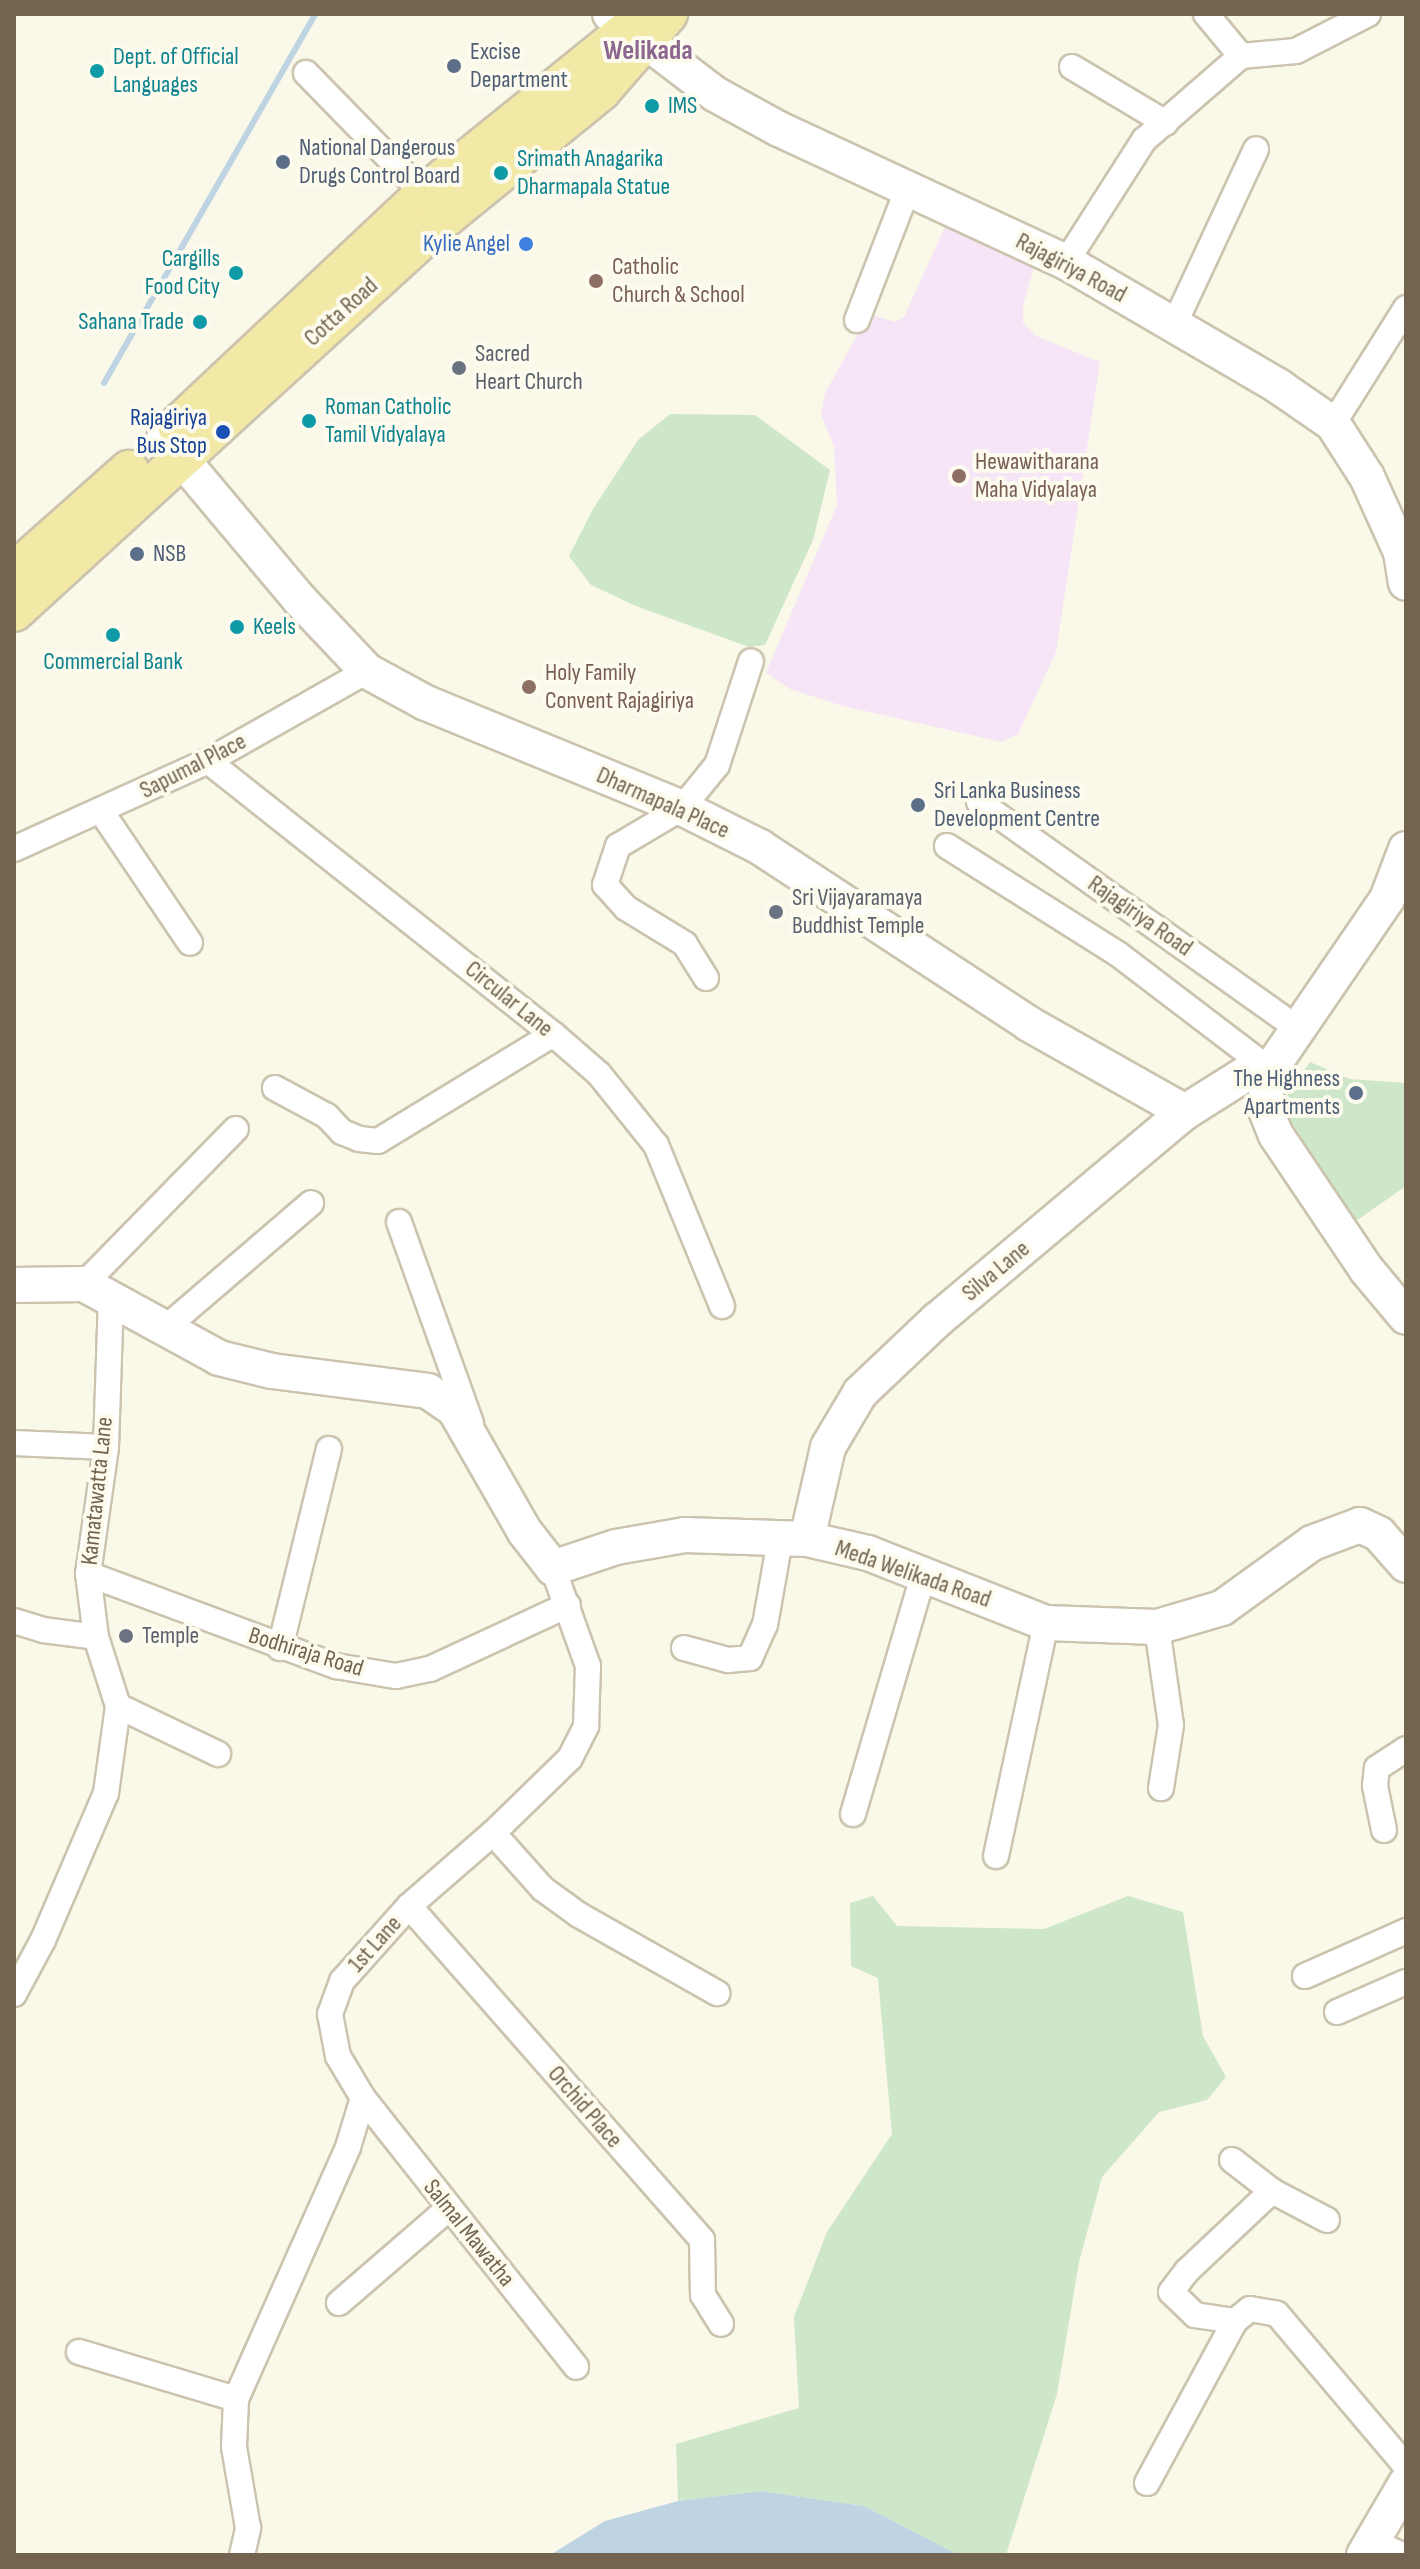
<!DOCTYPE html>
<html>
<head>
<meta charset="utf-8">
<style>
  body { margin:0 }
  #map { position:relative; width:1420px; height:2569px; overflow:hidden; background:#faf8e8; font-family:"Sofia Sans Condensed",sans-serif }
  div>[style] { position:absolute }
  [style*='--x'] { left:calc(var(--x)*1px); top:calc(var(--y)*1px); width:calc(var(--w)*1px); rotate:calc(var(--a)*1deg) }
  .education>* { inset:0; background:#f5e5f7 }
  .green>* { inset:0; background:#cde7c8 }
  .water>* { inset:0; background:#bed4e2 }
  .stream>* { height:6px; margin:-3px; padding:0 3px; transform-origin:3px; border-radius:3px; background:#bed4e2 }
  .roads { filter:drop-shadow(2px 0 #ccc3af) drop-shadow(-2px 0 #ccc3af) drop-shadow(0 2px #ccc3af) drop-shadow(0 -2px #ccc3af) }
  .street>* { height:24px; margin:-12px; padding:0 12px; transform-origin:12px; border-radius:12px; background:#fff }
  .secondary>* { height:34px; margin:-17px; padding:0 17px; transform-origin:17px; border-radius:17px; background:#fff }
  .primary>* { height:38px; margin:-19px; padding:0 19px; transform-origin:19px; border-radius:19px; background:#f3e9a7 }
  .dots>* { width:22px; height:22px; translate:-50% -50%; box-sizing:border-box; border:4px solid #fdfbee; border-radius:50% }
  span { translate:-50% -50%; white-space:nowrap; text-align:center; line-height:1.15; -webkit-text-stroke:8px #fdfbee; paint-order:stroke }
  .service-label { font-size:24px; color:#4e5e75 }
  .left { translate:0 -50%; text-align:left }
  .right { translate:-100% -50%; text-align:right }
  .culture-label { font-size:24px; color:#0d838f }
  .shop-label { font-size:24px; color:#366cbe }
  .education-label { font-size:24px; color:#785e54 }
  .street-label { font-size:24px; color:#72644f }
  .worship-label { font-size:24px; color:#5b616d }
  .transit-label { font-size:24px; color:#164399 }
  .quarter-label { font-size:28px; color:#8b668e; font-weight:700 }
  .frame { position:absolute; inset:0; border:16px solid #72644f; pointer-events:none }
</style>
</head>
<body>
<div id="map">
  <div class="education">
    <div style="clip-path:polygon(950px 216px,1030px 254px,1034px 267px,1023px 306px,1023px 323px,1036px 336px,1100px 362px,1056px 652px,1018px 734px,1002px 742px,843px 706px,790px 689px,766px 673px,837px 505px,834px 446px,821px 415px,825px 393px,869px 314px,895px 322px,904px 317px)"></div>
  </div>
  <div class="green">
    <div style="clip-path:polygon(670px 414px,755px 415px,830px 470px,813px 540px,765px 645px,749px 647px,636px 606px,591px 585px,569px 556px,593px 509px,638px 440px)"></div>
    <div style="clip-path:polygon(1310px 1062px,1349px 1079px,1406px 1083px,1406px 1186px,1353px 1223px,1281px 1104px)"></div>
    <div style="clip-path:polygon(873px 1896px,897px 1926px,1044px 1929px,1128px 1896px,1183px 1912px,1203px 2036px,1226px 2077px,1207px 2100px,1159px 2112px,1102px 2177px,1079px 2262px,1057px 2394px,1006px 2555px,959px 2555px,864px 2506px,761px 2491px,678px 2501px,676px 2444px,799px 2408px,794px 2317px,827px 2232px,892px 2134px,878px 1978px,851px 1966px,850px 1903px)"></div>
  </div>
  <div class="water">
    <div style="clip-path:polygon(761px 2491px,864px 2506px,959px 2555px,550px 2555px,605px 2521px,678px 2501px)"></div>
  </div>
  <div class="stream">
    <div style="--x:104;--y:383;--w:425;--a:-60.2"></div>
  </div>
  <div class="roads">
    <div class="street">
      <div style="--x:1206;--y:14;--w:55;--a:50.2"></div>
      <div style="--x:1072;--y:67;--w:109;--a:30.8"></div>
      <div style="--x:306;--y:73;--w:182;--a:45.7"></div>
      <div style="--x:1066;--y:262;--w:145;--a:-57.4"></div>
      <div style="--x:1144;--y:140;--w:128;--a:-40.9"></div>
      <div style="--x:1241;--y:56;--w:55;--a:-5.2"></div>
      <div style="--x:1296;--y:51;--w:81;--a:-27.2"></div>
      <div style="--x:857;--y:320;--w:142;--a:-68.9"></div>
      <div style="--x:1174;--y:325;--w:194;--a:-65"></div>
      <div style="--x:1333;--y:424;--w:137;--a:-57.8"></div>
      <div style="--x:208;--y:761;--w:440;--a:38.4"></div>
      <div style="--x:553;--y:1034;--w:61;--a:41"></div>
      <div style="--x:599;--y:1074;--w:91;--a:51.2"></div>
      <div style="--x:656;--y:1145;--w:174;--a:67.7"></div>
      <div style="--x:979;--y:802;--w:394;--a:35.4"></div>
      <div style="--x:101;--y:811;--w:159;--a:56"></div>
      <div style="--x:947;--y:846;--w:202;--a:32.3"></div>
      <div style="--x:1118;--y:954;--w:191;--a:37.3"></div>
      <div style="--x:14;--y:849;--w:213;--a:-24.4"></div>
      <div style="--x:208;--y:761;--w:183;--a:-29.5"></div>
      <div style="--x:706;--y:978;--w:40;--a:-122"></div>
      <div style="--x:685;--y:944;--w:69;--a:-148.6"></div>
      <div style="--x:626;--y:908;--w:31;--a:-132"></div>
      <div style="--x:605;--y:885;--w:41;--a:-71.6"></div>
      <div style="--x:618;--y:846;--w:74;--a:-30.7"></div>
      <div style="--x:682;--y:808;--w:55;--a:-50.9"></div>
      <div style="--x:717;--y:765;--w:109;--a:-71.9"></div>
      <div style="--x:275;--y:1088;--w:59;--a:28.3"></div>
      <div style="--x:327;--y:1116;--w:22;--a:47"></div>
      <div style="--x:342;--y:1132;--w:18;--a:22"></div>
      <div style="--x:359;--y:1139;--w:19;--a:6"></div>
      <div style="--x:378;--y:1141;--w:205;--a:-31.4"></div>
      <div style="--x:399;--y:1222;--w:214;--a:70.3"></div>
      <div style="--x:84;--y:1284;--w:217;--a:-45.6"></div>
      <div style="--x:163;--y:1330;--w:195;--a:-40.6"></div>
      <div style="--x:14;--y:1443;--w:92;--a:2.5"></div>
      <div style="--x:88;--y:1574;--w:265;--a:20.4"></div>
      <div style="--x:336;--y:1666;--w:61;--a:9.5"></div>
      <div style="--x:396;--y:1676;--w:35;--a:-12"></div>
      <div style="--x:430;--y:1669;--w:152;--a:-24.9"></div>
      <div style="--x:14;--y:1621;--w:30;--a:17"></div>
      <div style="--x:43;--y:1630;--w:53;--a:7.5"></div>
      <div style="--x:1157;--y:1627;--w:99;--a:81.9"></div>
      <div style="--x:1171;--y:1725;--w:64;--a:99"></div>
      <div style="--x:280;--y:1648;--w:205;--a:-76.2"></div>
      <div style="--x:684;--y:1648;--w:46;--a:15.3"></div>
      <div style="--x:728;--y:1660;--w:22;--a:-5"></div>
      <div style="--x:750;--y:1658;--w:36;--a:-66"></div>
      <div style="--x:765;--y:1625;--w:86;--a:-80"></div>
      <div style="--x:118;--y:1706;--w:111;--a:25.6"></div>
      <div style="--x:853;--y:1814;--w:248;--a:-73.6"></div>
      <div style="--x:1384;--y:1830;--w:45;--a:-101.6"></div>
      <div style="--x:1375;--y:1786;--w:18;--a:-84"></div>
      <div style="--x:1377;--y:1768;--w:35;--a:-33"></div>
      <div style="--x:493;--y:1833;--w:75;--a:48.2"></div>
      <div style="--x:543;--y:1889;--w:44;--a:35.8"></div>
      <div style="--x:579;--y:1915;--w:159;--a:29.5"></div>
      <div style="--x:996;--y:1856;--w:238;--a:-77.9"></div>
      <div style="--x:409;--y:1906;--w:444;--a:48.7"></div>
      <div style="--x:702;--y:2240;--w:55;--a:89"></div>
      <div style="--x:703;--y:2295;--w:34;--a:58"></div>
      <div style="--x:1305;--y:1976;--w:111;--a:-24"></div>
      <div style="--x:14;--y:1994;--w:61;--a:-61.8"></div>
      <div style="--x:43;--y:1940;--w:160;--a:-66.8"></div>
      <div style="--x:106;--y:1793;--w:88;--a:-82.1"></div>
      <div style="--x:118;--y:1706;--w:72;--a:-107.7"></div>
      <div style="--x:96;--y:1637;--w:64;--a:-97.2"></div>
      <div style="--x:88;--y:1574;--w:128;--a:-81.9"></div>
      <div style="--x:106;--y:1447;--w:148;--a:-88.1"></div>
      <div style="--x:1337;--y:2012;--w:75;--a:-23.5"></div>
      <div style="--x:363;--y:2098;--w:343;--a:51.6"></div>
      <div style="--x:1232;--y:2160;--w:51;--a:37.8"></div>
      <div style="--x:1272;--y:2191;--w:62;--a:27.8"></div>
      <div style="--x:339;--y:2303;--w:144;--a:-40.8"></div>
      <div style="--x:1235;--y:2321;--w:40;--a:-171.5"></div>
      <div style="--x:1195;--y:2315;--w:33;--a:-136"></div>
      <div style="--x:1171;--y:2292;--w:26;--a:-53"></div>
      <div style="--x:1187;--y:2271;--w:117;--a:-43.3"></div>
      <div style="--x:79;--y:2352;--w:164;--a:16.7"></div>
      <div style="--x:1147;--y:2483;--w:184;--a:-61.5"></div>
      <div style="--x:1235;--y:2321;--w:19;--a:-39"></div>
      <div style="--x:1250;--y:2309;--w:27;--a:10"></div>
      <div style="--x:1277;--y:2314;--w:199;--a:49.7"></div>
      <div style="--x:1372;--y:2541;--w:33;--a:25"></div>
      <div style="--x:242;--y:2555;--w:28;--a:-77"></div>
      <div style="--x:248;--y:2528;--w:82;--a:-99.8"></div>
      <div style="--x:234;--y:2447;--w:48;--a:-87.6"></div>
      <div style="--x:236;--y:2399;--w:276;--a:-66"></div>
      <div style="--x:348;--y:2147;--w:51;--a:-73"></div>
      <div style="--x:363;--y:2098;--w:49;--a:-120.8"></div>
      <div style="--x:338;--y:2056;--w:43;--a:-100.8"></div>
      <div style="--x:330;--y:2014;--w:35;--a:-70"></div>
      <div style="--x:342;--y:1981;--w:101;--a:-48.2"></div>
      <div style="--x:409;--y:1906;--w:111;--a:-41"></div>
      <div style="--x:493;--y:1833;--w:107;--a:-44.2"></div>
      <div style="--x:570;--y:1758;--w:36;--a:-63"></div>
      <div style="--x:586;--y:1726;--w:60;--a:-88.1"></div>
      <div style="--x:588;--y:1666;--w:104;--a:-109.7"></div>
    </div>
    <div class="secondary">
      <div style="--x:610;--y:14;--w:132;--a:37.3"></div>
      <div style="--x:715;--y:94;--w:73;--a:28.7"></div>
      <div style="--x:779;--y:129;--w:316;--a:24.9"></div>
      <div style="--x:1066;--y:262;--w:246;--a:30.3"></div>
      <div style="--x:1278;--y:386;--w:67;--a:34.6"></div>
      <div style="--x:1333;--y:424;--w:63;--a:57.3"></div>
      <div style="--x:1367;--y:477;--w:82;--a:65.6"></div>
      <div style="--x:1401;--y:552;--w:31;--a:81"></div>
      <div style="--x:164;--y:438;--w:210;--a:50"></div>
      <div style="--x:299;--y:599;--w:99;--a:46.6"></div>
      <div style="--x:367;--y:671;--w:67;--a:28.5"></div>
      <div style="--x:426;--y:703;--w:277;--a:22.3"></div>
      <div style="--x:682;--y:808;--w:87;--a:26.6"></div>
      <div style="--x:760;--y:847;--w:322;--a:33.3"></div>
      <div style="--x:1029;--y:1024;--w:179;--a:29.4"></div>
      <div style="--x:1406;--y:849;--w:53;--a:110.8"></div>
      <div style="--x:1387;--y:899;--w:211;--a:124.4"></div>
      <div style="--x:1268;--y:1073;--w:35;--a:95"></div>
      <div style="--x:1265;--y:1108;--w:29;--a:68"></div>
      <div style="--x:1276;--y:1135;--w:161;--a:56.1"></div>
      <div style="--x:1366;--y:1269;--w:62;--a:50.2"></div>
      <div style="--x:14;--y:1285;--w:70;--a:-0.8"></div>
      <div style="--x:84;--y:1284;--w:154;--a:28.7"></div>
      <div style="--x:219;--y:1358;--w:55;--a:13.8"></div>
      <div style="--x:272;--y:1371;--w:157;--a:7.3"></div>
      <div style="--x:428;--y:1391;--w:33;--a:35"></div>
      <div style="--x:455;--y:1410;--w:141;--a:60.2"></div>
      <div style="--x:525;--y:1532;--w:46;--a:52.1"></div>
      <div style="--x:553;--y:1568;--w:66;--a:-18.4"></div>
      <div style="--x:616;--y:1547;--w:70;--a:-9.9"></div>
      <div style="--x:685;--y:1535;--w:122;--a:1.9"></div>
      <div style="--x:807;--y:1539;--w:63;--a:12.9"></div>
      <div style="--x:868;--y:1553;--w:191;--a:21.5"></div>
      <div style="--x:1046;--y:1623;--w:111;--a:2.1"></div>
      <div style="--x:1157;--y:1627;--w:68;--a:-16.3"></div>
      <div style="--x:1222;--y:1608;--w:111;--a:-35.8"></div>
      <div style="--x:1312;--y:1543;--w:51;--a:-20.6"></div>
      <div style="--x:1360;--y:1525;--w:21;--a:25"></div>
      <div style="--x:1379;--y:1534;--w:41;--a:48.9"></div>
      <div style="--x:807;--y:1539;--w:94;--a:-77.1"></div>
      <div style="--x:828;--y:1447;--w:63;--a:-59.3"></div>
      <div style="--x:860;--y:1393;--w:106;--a:-43.5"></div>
      <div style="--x:937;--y:1320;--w:324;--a:-40"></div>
      <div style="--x:1185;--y:1112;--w:73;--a:-32.2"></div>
      <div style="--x:1247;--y:1073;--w:21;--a:0"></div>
      <div style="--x:1364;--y:2555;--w:83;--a:-59.7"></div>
    </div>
    <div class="primary">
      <div style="--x:177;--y:426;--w:339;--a:-43.2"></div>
      <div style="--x:424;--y:194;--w:271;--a:-38.9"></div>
      <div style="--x:14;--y:572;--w:154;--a:-41.6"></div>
      <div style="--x:14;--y:612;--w:585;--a:-42.44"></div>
      <div style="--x:446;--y:217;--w:200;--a:-39.1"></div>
      <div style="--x:601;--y:91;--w:102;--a:-49"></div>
    </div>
  </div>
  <div class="dots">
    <div style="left:454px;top:66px;background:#5c6f8a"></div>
    <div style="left:97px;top:71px;background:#0f9aa8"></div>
    <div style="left:652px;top:106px;background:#0f9aa8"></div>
    <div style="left:283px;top:162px;background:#5c6f8a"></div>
    <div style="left:501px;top:173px;background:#0f9aa8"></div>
    <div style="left:526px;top:244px;background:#3f7fe0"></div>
    <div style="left:236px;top:273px;background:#0f9aa8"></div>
    <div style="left:596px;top:281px;background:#8d6e63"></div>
    <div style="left:200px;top:322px;background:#0f9aa8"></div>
    <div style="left:459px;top:368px;background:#6b7280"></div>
    <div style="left:309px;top:421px;background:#0f9aa8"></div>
    <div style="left:223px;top:432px;background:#1a4fb4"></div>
    <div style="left:959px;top:476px;background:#8d6e63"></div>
    <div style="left:137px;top:554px;background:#5c6f8a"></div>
    <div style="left:237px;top:627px;background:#0f9aa8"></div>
    <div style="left:113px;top:635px;background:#0f9aa8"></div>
    <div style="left:529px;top:687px;background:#8d6e63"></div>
    <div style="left:918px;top:805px;background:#5c6f8a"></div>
    <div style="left:776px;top:912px;background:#6b7280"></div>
    <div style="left:1356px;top:1093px;background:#5c6f8a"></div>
    <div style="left:126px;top:1636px;background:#6b7280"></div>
  </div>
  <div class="service-label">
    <span class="left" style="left:470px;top:66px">Excise<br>Department</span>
    <span class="left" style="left:299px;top:162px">National Dangerous<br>Drugs Control Board</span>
    <span class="left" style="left:153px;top:554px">NSB</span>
    <span class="left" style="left:934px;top:805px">Sri Lanka Business<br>Development Centre</span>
    <span class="right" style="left:1340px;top:1093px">The Highness<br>Apartments</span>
  </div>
  <div class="culture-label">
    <span class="left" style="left:113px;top:71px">Dept. of Official<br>Languages</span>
    <span class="left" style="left:668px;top:106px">IMS</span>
    <span class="left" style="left:517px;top:173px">Srimath Anagarika<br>Dharmapala Statue</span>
    <span class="right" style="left:220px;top:273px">Cargills<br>Food City</span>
    <span class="right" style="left:184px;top:322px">Sahana Trade</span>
    <span class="left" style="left:325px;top:421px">Roman Catholic<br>Tamil Vidyalaya</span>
    <span class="left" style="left:253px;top:627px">Keels</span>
    <span style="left:113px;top:662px">Commercial Bank</span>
  </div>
  <div class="shop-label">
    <span class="right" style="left:510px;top:244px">Kylie Angel</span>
  </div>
  <div class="education-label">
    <span class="left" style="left:612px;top:281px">Catholic<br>Church &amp; School</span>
    <span class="left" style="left:975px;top:476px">Hewawitharana<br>Maha Vidyalaya</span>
    <span class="left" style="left:545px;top:687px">Holy Family<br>Convent Rajagiriya</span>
  </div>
  <div class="street-label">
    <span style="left:1071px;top:268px;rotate:28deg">Rajagiriya Road</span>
    <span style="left:341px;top:312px;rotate:-42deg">Cotta Road</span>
    <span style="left:193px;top:766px;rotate:-27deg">Sapumal Place</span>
    <span style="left:663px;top:803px;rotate:24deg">Dharmapala Place</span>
    <span style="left:1140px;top:916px;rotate:35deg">Rajagiriya Road</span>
    <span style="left:509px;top:999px;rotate:39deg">Circular Lane</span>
    <span style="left:996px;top:1271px;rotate:-40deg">Silva Lane</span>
    <span style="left:97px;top:1491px;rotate:-84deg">Kamatawatta Lane</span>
    <span style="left:913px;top:1574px;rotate:19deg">Meda Welikada Road</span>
    <span style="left:306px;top:1652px;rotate:17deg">Bodhiraja Road</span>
    <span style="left:375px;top:1944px;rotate:-48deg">1st Lane</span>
    <span style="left:585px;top:2107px;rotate:49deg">Orchid Place</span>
    <span style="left:469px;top:2233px;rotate:51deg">Salmal Mawatha</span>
  </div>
  <div class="worship-label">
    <span class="left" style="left:475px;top:368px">Sacred<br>Heart Church</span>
    <span class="left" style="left:792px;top:912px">Sri Vijayaramaya<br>Buddhist Temple</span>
    <span class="left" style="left:142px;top:1636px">Temple</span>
  </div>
  <div class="transit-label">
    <span class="right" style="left:207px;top:432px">Rajagiriya<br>Bus Stop</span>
  </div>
  <div class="quarter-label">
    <span style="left:648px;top:51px">Welikada</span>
  </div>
  <div class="frame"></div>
</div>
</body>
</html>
